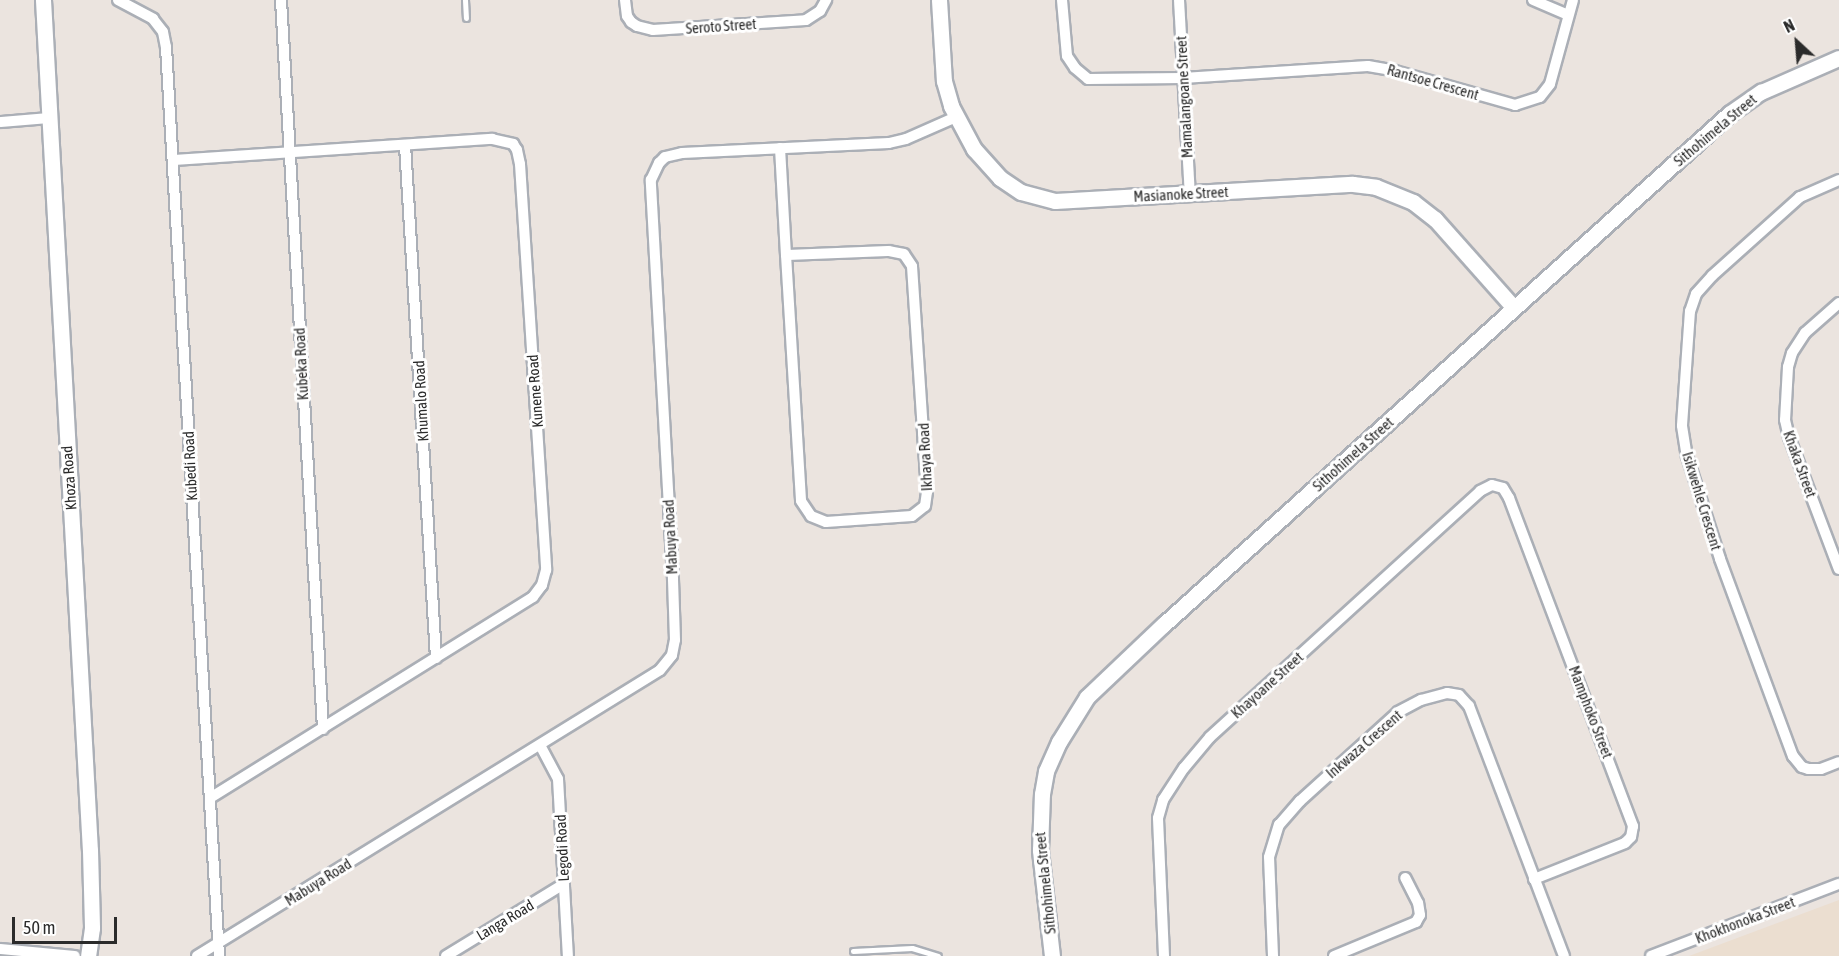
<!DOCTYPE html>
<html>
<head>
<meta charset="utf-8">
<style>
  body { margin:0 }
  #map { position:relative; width:1839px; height:956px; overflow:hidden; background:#ebe4df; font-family:"Asap Condensed",sans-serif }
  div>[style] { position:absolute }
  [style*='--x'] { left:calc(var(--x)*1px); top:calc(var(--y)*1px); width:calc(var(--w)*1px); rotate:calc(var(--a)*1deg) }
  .education>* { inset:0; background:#ebded0 }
  .roads { filter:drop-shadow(2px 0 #abafb6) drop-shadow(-2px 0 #abafb6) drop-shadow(0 2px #abafb6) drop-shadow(0 -2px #abafb6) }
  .lane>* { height:5px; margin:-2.5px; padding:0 2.5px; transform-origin:2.5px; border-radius:2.5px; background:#fff }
  .street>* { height:10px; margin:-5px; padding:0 5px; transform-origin:5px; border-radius:5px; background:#fff }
  .secondary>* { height:15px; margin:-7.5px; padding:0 7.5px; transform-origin:7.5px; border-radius:7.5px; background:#fff }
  span { translate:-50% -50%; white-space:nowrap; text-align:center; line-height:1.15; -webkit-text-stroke:6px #fff; paint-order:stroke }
  .street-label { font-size:15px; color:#2b2b2b }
  .north { position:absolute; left:1767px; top:12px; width:60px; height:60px; -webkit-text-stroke:4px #fff; paint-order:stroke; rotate:334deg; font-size:16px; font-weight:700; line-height:24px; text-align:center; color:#2b2b2b }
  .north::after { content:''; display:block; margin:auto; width:21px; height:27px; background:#2b2b2b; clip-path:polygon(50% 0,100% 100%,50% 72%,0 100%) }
  .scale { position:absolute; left:12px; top:917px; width:105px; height:27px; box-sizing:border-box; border:3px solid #2b2b2b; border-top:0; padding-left:8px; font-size:18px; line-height:21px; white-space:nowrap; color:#2b2b2b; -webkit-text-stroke:4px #fff; paint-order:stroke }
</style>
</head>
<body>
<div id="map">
  <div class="education">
    <div style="clip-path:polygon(1839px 900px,1839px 956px,1689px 956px)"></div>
  </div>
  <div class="roads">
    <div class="lane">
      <div style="--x:465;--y:0;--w:18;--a:87"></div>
      <div style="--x:853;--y:951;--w:59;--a:-2.9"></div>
      <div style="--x:912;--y:948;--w:27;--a:17"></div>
    </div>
    <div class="street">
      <div style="--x:118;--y:0;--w:40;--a:28"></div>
      <div style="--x:153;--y:19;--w:16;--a:52"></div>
      <div style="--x:163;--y:32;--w:15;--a:79"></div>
      <div style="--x:166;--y:47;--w:911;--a:86.66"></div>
      <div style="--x:281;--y:0;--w:730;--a:86.7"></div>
      <div style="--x:625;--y:0;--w:16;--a:83"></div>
      <div style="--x:627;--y:16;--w:7;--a:56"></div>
      <div style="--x:631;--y:22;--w:7;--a:34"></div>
      <div style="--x:637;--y:26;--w:16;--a:14"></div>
      <div style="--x:653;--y:30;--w:153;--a:-3.7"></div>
      <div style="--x:806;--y:20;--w:17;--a:-33"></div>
      <div style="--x:820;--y:11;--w:13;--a:-61"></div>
      <div style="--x:1062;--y:0;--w:56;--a:84.9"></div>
      <div style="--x:1067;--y:56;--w:14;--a:56"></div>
      <div style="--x:1075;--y:68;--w:17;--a:40"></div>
      <div style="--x:1088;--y:79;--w:95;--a:-0.6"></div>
      <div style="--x:1183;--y:78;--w:185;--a:-3.7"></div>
      <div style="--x:1368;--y:66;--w:27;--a:10"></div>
      <div style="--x:1395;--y:71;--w:125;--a:15.8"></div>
      <div style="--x:1515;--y:105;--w:26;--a:-18"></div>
      <div style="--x:1540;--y:97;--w:16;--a:-52"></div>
      <div style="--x:1550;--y:84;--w:87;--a:-74.7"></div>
      <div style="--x:1179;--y:0;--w:195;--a:86.8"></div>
      <div style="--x:1533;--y:0;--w:38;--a:23"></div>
      <div style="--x:0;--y:122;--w:50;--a:-4.6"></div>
      <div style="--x:405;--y:145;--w:514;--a:86.54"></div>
      <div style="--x:780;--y:148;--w:107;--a:86.8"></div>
      <div style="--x:786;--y:255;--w:246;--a:86.5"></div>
      <div style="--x:801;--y:501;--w:18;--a:56"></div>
      <div style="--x:811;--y:516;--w:16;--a:22"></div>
      <div style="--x:826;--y:522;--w:86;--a:-4"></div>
      <div style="--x:912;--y:516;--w:16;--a:-38"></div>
      <div style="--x:925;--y:506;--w:14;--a:-82"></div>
      <div style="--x:927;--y:492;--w:226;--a:-93.8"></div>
      <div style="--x:912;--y:266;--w:14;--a:-124"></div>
      <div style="--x:904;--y:254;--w:15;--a:-169"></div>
      <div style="--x:889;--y:251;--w:103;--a:177.8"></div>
      <div style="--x:174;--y:160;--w:319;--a:-3.8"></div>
      <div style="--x:492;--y:139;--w:22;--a:13"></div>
      <div style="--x:513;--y:144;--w:7;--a:56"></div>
      <div style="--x:517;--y:150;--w:14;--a:78"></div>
      <div style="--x:520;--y:164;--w:407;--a:86.3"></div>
      <div style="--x:546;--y:570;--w:16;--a:105"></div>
      <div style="--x:542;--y:585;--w:15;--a:127"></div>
      <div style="--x:533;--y:597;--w:380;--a:148.1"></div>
      <div style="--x:1839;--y:180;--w:43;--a:156.4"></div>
      <div style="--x:1800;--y:197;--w:118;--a:138.1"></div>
      <div style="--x:1712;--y:276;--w:24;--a:132"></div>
      <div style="--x:1696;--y:294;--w:18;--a:109"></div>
      <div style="--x:1690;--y:311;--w:115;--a:94"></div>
      <div style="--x:1682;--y:426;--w:30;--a:81"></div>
      <div style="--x:1687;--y:456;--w:108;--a:72.2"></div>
      <div style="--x:1720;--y:559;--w:210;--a:69.7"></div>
      <div style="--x:1793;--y:756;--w:14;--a:51"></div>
      <div style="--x:1802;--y:767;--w:6;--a:18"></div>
      <div style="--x:1808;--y:769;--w:13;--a:0"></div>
      <div style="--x:1821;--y:769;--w:19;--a:-21"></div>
      <div style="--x:1839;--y:303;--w:45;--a:138.6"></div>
      <div style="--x:1805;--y:333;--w:24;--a:123"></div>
      <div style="--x:1792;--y:353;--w:15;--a:106"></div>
      <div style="--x:1788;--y:367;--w:53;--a:93.2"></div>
      <div style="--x:1785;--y:420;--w:17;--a:77"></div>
      <div style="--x:1789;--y:437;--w:141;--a:69.3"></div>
      <div style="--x:540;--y:745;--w:38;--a:62"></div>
      <div style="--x:558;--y:779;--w:177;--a:86.8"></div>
      <div style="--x:0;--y:949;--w:75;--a:5.3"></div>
      <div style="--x:197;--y:956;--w:544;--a:-31.7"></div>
      <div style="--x:660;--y:670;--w:19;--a:-51"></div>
      <div style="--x:672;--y:655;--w:15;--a:-79"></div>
      <div style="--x:675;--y:640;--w:61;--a:-91.9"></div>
      <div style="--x:673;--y:579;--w:400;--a:-93.2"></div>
      <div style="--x:651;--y:180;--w:19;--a:-65"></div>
      <div style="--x:659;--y:163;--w:8;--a:-45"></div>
      <div style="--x:665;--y:157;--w:17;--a:-13"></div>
      <div style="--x:682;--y:153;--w:207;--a:-2.8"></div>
      <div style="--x:889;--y:143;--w:17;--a:-13"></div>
      <div style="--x:906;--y:139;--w:55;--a:-23.7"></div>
      <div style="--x:446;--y:956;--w:138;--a:-31.4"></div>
      <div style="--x:1164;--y:956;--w:138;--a:-92.5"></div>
      <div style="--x:1158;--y:818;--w:19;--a:-74"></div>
      <div style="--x:1163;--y:800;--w:38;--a:-57"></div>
      <div style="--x:1184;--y:768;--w:40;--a:-50"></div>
      <div style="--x:1210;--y:737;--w:365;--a:-42.3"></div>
      <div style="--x:1480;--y:491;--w:13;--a:-27"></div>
      <div style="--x:1492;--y:485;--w:11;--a:15"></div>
      <div style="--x:1503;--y:488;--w:12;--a:59"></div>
      <div style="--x:1509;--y:498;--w:351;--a:69.3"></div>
      <div style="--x:1633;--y:826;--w:11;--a:100"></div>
      <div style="--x:1631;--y:837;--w:8;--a:135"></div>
      <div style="--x:1625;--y:843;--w:98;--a:158.4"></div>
      <div style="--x:1273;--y:956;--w:99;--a:-92.3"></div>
      <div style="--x:1269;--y:857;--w:34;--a:-73"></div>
      <div style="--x:1279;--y:825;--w:32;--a:-49"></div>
      <div style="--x:1300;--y:801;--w:132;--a:-42.2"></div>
      <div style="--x:1398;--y:712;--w:26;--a:-28"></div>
      <div style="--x:1421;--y:700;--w:27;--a:-15"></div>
      <div style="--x:1447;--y:693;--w:12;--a:9"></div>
      <div style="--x:1459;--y:695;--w:15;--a:48"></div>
      <div style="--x:1469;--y:706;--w:267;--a:69.2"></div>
      <div style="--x:1334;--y:956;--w:89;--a:-22.5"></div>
      <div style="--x:1416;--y:922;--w:8;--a:-60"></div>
      <div style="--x:1420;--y:915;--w:12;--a:-99"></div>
      <div style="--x:1418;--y:903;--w:28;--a:-117"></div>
      <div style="--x:1651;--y:956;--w:201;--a:-21"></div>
    </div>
    <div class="secondary">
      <div style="--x:43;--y:0;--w:851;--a:86.84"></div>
      <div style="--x:90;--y:850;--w:78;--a:88.5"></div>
      <div style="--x:92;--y:928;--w:28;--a:98"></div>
      <div style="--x:939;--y:0;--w:81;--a:86.5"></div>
      <div style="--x:944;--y:81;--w:26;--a:74"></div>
      <div style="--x:951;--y:106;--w:49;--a:61.9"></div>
      <div style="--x:974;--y:149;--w:39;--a:48"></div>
      <div style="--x:1000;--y:178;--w:25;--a:34"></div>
      <div style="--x:1021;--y:192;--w:35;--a:15"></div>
      <div style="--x:1055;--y:201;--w:298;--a:-3.3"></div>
      <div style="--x:1353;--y:184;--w:23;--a:7"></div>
      <div style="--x:1376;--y:187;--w:40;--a:22"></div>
      <div style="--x:1413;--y:202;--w:28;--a:38"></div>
      <div style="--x:1435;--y:219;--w:118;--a:48.4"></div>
      <div style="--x:1052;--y:956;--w:107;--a:-96.5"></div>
      <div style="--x:1040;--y:850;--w:56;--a:-88"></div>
      <div style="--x:1042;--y:794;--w:23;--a:-80"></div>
      <div style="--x:1046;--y:771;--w:32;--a:-66"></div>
      <div style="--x:1059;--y:742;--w:53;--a:-58.1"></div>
      <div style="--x:1087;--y:697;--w:105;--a:-43.5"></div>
      <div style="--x:1163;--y:625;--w:763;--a:-42.08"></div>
      <div style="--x:1729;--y:114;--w:39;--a:-35"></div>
      <div style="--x:1761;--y:92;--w:85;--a:-23.6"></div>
    </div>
  </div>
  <div class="street-label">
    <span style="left:721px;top:26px;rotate:-4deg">Seroto Street</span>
    <span style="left:1433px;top:82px;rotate:16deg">Rantsoe Crescent</span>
    <span style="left:1184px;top:97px;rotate:-93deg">Mamalangoane Street</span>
    <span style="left:1715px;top:130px;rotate:-40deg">Sithohimela Street</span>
    <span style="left:1181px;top:194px;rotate:-3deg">Masianoke Street</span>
    <span style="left:301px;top:364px;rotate:-93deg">Kubeka Road</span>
    <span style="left:535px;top:391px;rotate:-94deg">Kunene Road</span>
    <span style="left:421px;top:401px;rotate:-93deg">Khumalo Road</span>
    <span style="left:1353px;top:454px;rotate:-42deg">Sithohimela Street</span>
    <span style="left:925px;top:457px;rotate:-93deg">Ikhaya Road</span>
    <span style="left:1800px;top:464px;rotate:70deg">Khaka Street</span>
    <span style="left:190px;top:466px;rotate:-93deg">Kubedi Road</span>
    <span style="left:69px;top:478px;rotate:-94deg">Khoza Road</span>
    <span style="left:1702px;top:501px;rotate:73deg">Isikwehle Crescent</span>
    <span style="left:670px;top:537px;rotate:-93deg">Mabuya Road</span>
    <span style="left:1267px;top:685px;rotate:-42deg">Khayoane Street</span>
    <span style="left:1591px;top:712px;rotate:69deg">Mamphoko Street</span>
    <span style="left:1364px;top:744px;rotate:-41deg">Inkwaza Crescent</span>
    <span style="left:562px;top:848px;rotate:-93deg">Legodi Road</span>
    <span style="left:318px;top:882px;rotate:-32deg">Mabuya Road</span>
    <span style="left:1045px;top:883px;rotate:-96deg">Sithohimela Street</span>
    <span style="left:505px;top:920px;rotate:-31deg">Langa Road</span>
    <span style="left:1745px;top:920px;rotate:-21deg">Khokhonoka Street</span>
  </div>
  <div class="north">N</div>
  <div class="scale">50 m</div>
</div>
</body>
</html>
